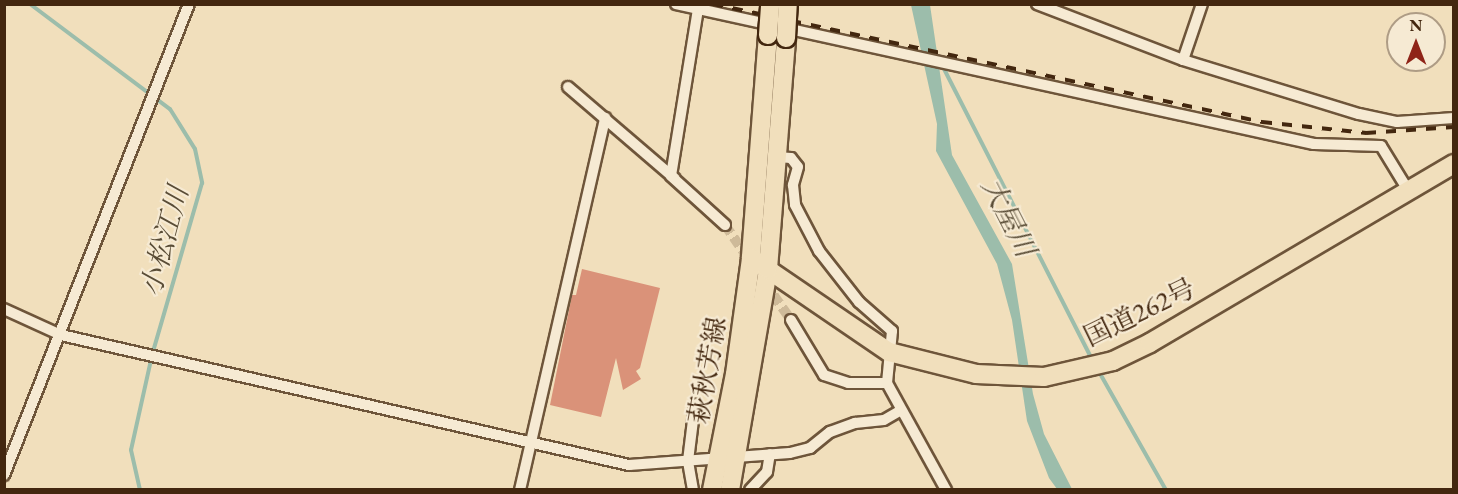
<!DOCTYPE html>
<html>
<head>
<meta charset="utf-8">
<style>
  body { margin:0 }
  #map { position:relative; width:1458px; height:494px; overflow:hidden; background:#f1dfbc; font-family:"EB Garamond","Noto Serif JP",serif }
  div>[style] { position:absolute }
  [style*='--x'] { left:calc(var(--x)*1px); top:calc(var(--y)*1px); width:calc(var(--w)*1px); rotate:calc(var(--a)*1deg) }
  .water>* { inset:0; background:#9cbdab }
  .stream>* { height:4px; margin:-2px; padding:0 2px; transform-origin:2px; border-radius:2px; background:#9cbdab }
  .building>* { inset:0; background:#da9279 }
  .minor-tunnel>* { height:10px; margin-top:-5px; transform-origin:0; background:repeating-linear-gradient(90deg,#ceba99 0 10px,transparent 0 15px) }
  .roads { filter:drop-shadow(2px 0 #6e553a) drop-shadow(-2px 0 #6e553a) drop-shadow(0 2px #6e553a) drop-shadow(0 -2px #6e553a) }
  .minor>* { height:10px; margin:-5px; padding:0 5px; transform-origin:5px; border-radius:5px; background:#f6ead3 }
  .primary>* { height:18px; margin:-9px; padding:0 9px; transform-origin:9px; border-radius:9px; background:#f1dfbc }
  .trunk>* { height:18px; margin:-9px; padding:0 9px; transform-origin:9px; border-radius:9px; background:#f1dfbc }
  .rail>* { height:4px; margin-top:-2px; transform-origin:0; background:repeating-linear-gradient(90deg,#43270f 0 10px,transparent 0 20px) }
  .bridges { filter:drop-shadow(2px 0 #43270f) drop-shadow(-2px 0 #43270f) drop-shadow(0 2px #43270f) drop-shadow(0 -2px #43270f) }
  .trunk-bridge>* { height:18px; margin:-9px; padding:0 9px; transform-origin:9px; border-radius:9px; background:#f1dfbc }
  span { translate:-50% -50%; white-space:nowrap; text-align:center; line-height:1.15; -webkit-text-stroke:4.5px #f6ead3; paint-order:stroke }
  .street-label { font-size:27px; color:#43270f }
  .water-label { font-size:28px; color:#594c36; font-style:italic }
  .frame { position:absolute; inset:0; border:6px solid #43270f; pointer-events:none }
  .north { position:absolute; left:1386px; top:12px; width:60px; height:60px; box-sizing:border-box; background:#f6ead3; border:2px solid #ae9c85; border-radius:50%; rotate:0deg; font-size:16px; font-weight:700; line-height:24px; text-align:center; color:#43270f }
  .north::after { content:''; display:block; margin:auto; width:21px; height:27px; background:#8f2418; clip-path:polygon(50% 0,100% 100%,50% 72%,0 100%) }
</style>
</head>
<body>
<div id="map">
  <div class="water">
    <div style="clip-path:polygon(911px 5px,930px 5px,952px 155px,1012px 264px,1033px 394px,1044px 434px,1072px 489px,1057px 489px,1049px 478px,1027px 421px,1012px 320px,997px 264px,936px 151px,937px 124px)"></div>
  </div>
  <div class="stream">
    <div style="--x:30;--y:4;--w:175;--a:36.9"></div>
    <div style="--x:170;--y:109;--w:47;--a:58"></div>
    <div style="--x:195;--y:149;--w:35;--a:78"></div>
    <div style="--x:202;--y:183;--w:172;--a:106.2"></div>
    <div style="--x:941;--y:63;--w:335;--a:63"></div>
    <div style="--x:1098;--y:370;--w:138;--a:60.5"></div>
    <div style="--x:140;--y:490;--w:41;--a:-102.7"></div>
    <div style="--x:131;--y:450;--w:88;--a:-77.5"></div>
  </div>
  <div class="building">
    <div style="clip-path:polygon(582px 269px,660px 288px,640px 368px,636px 371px,641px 379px,623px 390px,616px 358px,601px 417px,550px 405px,572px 295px,576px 295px)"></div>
  </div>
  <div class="minor-tunnel">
    <div style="--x:725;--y:225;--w:44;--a:55.2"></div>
    <div style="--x:765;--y:283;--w:45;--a:54.9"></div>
  </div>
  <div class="roads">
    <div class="minor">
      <div style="--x:676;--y:4;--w:653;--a:12.38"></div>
      <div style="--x:1314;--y:144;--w:67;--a:1.7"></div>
      <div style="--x:1381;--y:146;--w:52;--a:58.5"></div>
      <div style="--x:1037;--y:4;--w:156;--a:21"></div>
      <div style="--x:1183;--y:60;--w:184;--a:17.1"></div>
      <div style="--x:1359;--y:114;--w:39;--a:12"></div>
      <div style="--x:1397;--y:122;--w:57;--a:-4"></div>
      <div style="--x:698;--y:9;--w:169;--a:99.2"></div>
      <div style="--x:671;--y:176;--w:73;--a:42.2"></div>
      <div style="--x:1183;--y:60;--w:59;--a:-71.3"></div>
      <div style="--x:568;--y:87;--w:140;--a:40.6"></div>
      <div style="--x:777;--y:157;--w:14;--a:4"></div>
      <div style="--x:791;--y:158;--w:11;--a:52"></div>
      <div style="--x:798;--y:167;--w:19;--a:106"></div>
      <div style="--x:793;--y:185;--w:20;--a:84"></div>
      <div style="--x:795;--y:205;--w:52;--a:62.4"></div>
      <div style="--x:819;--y:251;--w:65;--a:51.9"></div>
      <div style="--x:859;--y:302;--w:44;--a:41.3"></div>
      <div style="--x:892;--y:331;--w:52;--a:95.5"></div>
      <div style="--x:887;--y:383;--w:122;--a:61.1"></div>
      <div style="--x:4;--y:309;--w:63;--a:24.5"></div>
      <div style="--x:61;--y:335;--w:583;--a:12.89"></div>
      <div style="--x:629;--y:465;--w:161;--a:-4.3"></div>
      <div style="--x:790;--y:453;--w:21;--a:-14"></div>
      <div style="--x:810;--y:448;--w:26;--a:-39"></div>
      <div style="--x:830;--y:432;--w:27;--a:-20"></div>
      <div style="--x:855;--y:423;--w:29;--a:-6"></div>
      <div style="--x:884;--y:420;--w:20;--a:-30"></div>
      <div style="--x:791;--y:320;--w:64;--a:59"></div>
      <div style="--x:824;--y:375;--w:25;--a:18"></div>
      <div style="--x:848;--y:383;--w:39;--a:0"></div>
      <div style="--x:4;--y:475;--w:506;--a:-68.56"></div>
      <div style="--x:520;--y:490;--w:382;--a:-77.1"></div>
      <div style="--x:693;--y:490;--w:29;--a:-100"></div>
      <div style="--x:688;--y:461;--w:57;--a:-83"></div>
      <div style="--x:750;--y:490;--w:25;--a:-47"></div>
      <div style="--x:767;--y:472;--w:18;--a:-81"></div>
    </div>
    <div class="primary">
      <div style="--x:712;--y:490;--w:118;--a:-78.8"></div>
      <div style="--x:735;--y:374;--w:117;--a:-82.1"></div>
      <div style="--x:730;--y:490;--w:224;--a:-80.2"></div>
    </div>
    <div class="trunk">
      <div style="--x:768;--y:35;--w:224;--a:94.4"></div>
      <div style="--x:751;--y:258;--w:167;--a:34.3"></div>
      <div style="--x:889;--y:352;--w:90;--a:14.2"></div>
      <div style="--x:976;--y:374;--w:68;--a:2.5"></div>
      <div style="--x:1044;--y:377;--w:71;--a:-13.1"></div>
      <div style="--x:1113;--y:361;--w:41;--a:-25.9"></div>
      <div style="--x:1150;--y:343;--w:353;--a:-30.5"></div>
      <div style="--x:768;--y:269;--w:232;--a:-85.5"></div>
    </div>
  </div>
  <div class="rail">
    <div style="--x:713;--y:4;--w:562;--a:12.13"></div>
    <div style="--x:1262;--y:122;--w:105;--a:6"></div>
    <div style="--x:1366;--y:133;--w:88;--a:-3.9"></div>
  </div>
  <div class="bridges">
    <div class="trunk-bridge">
      <div style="--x:768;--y:35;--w:31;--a:-86"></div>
      <div style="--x:786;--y:38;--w:34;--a:-87"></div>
    </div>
  </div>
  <div class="street-label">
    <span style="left:1139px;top:312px;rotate:-26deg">国道262号</span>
    <span style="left:707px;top:370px;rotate:-80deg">萩秋芳線</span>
  </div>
  <div class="water-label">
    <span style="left:1009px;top:217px;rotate:63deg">大屋川</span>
    <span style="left:164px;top:241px;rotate:-75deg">小松江川</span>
  </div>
  <div class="frame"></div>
  <div class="north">N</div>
</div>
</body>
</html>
